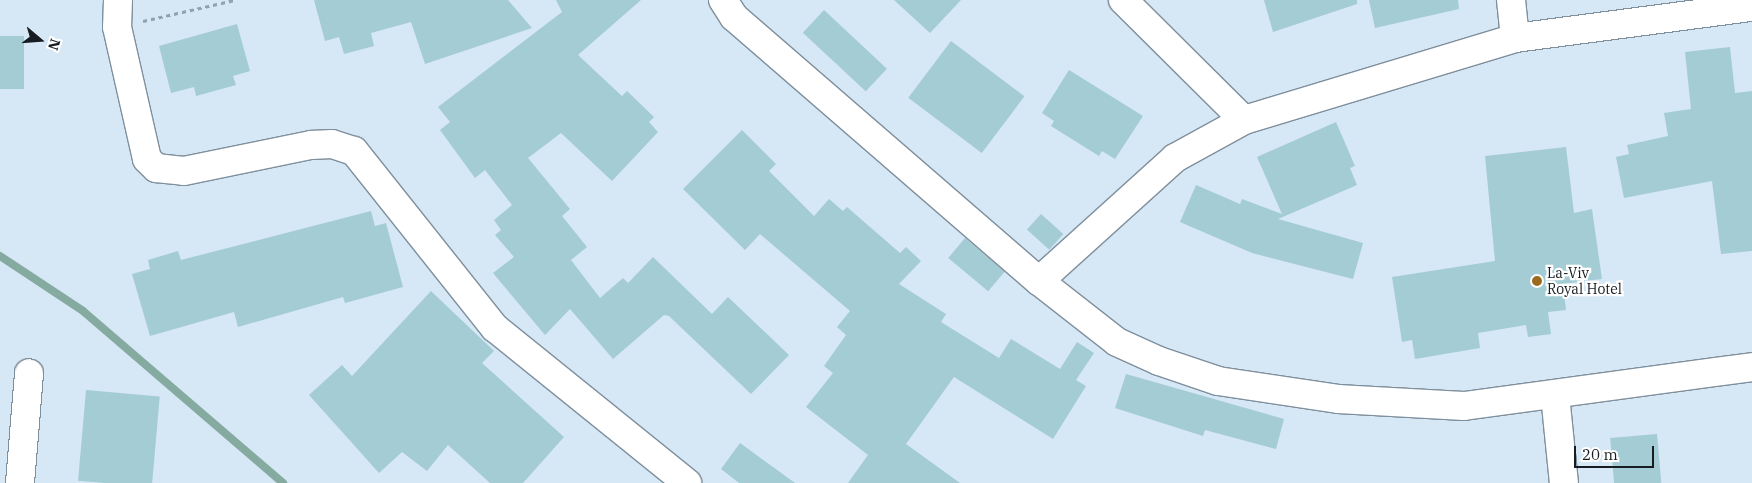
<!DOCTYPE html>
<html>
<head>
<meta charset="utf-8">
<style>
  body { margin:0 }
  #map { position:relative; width:1752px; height:483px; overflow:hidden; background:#d6e7f6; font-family:"IBM Plex Serif",serif }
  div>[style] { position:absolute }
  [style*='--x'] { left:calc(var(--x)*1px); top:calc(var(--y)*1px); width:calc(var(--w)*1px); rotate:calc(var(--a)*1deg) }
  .stream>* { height:8px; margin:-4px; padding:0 4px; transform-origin:4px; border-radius:4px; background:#85aba1 }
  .building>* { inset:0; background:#a4ccd4; transform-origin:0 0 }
  .path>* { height:3px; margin-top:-1.5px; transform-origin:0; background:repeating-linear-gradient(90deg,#94a1ac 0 4px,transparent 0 8px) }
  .roads { filter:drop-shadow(1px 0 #7f8f9c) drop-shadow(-1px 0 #7f8f9c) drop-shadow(0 1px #7f8f9c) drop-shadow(0 -1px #7f8f9c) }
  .minor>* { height:28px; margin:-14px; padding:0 14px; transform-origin:14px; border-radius:14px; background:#fff }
  .dots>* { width:14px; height:14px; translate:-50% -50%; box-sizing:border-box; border:2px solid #fff; border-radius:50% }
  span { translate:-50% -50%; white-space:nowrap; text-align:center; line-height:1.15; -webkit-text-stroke:4.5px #fff; paint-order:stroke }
  .poi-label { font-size:14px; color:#161c21 }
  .left { translate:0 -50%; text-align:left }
  .north { position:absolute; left:15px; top:15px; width:50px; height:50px; -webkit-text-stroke:4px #fff; paint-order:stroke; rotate:108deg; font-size:14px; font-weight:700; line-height:20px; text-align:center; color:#161c21 }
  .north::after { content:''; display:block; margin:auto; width:18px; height:22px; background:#161c21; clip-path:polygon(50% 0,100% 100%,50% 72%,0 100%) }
  .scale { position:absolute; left:1574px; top:446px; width:80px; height:22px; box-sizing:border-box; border:2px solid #161c21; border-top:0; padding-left:6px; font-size:15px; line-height:18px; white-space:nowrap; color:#161c21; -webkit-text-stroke:4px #fff; paint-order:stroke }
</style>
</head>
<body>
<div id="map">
  <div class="stream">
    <div style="--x:0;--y:256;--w:100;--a:33.5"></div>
    <div style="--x:83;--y:311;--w:264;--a:40.7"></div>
  </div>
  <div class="building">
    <div style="clip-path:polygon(314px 0,508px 0,532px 28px,425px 64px,411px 22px,371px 33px,374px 46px,344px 54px,339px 37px,325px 41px)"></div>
    <div style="clip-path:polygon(556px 0,641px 0,578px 55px,622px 96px,627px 91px,654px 117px,649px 122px,658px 132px,612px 181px,561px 133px,528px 158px,570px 209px,562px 216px,587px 247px,571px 260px,600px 298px,623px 278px,628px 283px,653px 257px,712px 314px,728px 297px,789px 355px,751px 394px,669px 316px,664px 315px,613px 359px,570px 309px,545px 335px,493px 273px,514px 257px,495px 235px,501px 230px,494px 220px,512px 205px,485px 170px,475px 178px,440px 130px,450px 122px,438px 107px,562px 12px)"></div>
    <div style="clip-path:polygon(894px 0,961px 0,930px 33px)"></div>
    <div style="clip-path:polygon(1264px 0,1357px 0,1357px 4px,1273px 32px)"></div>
    <div style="clip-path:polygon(1369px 0,1458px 0,1459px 9px,1375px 28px)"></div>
    <div style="left:824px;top:10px;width:86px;height:31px;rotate:43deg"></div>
    <div style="clip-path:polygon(237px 24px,250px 71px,233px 76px,236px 85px,196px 96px,194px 87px,171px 93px,159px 46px)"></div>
    <div style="left:0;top:36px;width:24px;height:53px"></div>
    <div style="left:951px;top:41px;width:92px;height:71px;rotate:37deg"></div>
    <div style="clip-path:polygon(1730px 47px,1735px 93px,1752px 91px,1752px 251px,1721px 254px,1712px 181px,1624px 198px,1616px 157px,1629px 154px,1627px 145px,1668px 136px,1664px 113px,1691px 109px,1685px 52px)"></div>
    <div style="clip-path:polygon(1069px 70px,1143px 116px,1115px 159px,1102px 151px,1099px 156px,1051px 126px,1054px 121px,1042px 113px)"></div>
    <div style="clip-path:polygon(1336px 122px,1355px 166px,1350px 168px,1357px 185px,1278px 219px,1363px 243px,1353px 279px,1252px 253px,1180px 222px,1196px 185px,1240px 204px,1242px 199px,1282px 214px,1257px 157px)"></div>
    <div style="clip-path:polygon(742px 130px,776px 164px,769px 171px,814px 216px,829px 199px,843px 211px,847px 207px,900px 253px,906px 247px,921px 261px,899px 284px,946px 314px,941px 322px,999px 358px,1011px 339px,1060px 369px,1077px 342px,1094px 353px,1076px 380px,1086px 386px,1053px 439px,954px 377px,906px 444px,960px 483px,848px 483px,868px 455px,806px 407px,833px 373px,824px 366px,846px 335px,837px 327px,850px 311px,760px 234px,745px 250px,683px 189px)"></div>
    <div style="clip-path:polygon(1566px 147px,1574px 213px,1592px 209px,1602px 279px,1563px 284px,1566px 310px,1548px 312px,1551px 334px,1528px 337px,1526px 325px,1478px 333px,1480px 348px,1415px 359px,1412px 340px,1402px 342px,1392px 277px,1495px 261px,1485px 156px)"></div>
    <div style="clip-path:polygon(371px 211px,375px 226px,386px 223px,403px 287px,345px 303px,343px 297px,238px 327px,234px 312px,150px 336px,132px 274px,150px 269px,148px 260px,178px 251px,181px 260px)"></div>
    <div style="left:1041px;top:214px;width:30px;height:21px;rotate:42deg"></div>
    <div style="left:965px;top:238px;width:52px;height:26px;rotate:40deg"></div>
    <div style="clip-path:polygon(431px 291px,494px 351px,482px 363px,564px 437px,523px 483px,490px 483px,448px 445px,427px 471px,402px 452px,379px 473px,309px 395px,342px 365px,352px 376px)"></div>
    <div style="clip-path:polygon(1126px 374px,1284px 419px,1276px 449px,1205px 430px,1203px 436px,1115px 408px)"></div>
    <div style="left:86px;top:390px;width:74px;height:91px;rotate:5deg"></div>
    <div style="left:1657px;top:434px;width:49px;height:47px;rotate:85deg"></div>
    <div style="clip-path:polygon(740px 443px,795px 483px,739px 483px,721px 469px)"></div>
  </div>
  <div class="path">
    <div style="--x:143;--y:21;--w:94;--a:-12.9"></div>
  </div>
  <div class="roads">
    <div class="minor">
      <div style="--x:118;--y:0;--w:27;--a:92"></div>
      <div style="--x:117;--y:27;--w:135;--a:77.2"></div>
      <div style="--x:147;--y:159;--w:13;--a:45"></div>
      <div style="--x:156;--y:168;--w:28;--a:6"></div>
      <div style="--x:184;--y:171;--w:130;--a:-11.6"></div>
      <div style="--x:311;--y:145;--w:21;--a:-3"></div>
      <div style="--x:332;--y:144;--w:23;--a:18"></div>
      <div style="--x:354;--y:151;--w:226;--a:51.5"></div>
      <div style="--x:495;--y:328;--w:247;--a:38.9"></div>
      <div style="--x:723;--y:0;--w:20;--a:57"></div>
      <div style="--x:734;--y:17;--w:403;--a:40.9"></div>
      <div style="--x:1039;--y:281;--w:99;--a:38"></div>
      <div style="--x:1117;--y:342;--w:46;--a:24.3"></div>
      <div style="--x:1159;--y:361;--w:62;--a:18.7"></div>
      <div style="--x:1218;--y:381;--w:121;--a:8.5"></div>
      <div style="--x:1338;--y:399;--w:126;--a:3.2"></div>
      <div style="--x:1464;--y:406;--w:291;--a:-7.7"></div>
      <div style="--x:1123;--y:0;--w:170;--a:44.8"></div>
      <div style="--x:1511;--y:0;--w:38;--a:84"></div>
      <div style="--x:1039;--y:281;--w:183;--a:-42.1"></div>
      <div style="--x:1175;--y:158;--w:79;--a:-28.8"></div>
      <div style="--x:1244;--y:120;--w:283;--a:-16.8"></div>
      <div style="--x:1515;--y:38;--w:239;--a:-7.5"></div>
      <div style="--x:1555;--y:395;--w:88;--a:84.2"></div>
      <div style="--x:20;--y:483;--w:110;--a:-85.3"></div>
    </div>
  </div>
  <div class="dots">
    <div style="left:1537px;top:281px;background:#9b6a1e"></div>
  </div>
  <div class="poi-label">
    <span class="left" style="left:1547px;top:281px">La-Viv<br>Royal Hotel</span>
  </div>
  <div class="north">N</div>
  <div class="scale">20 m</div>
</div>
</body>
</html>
